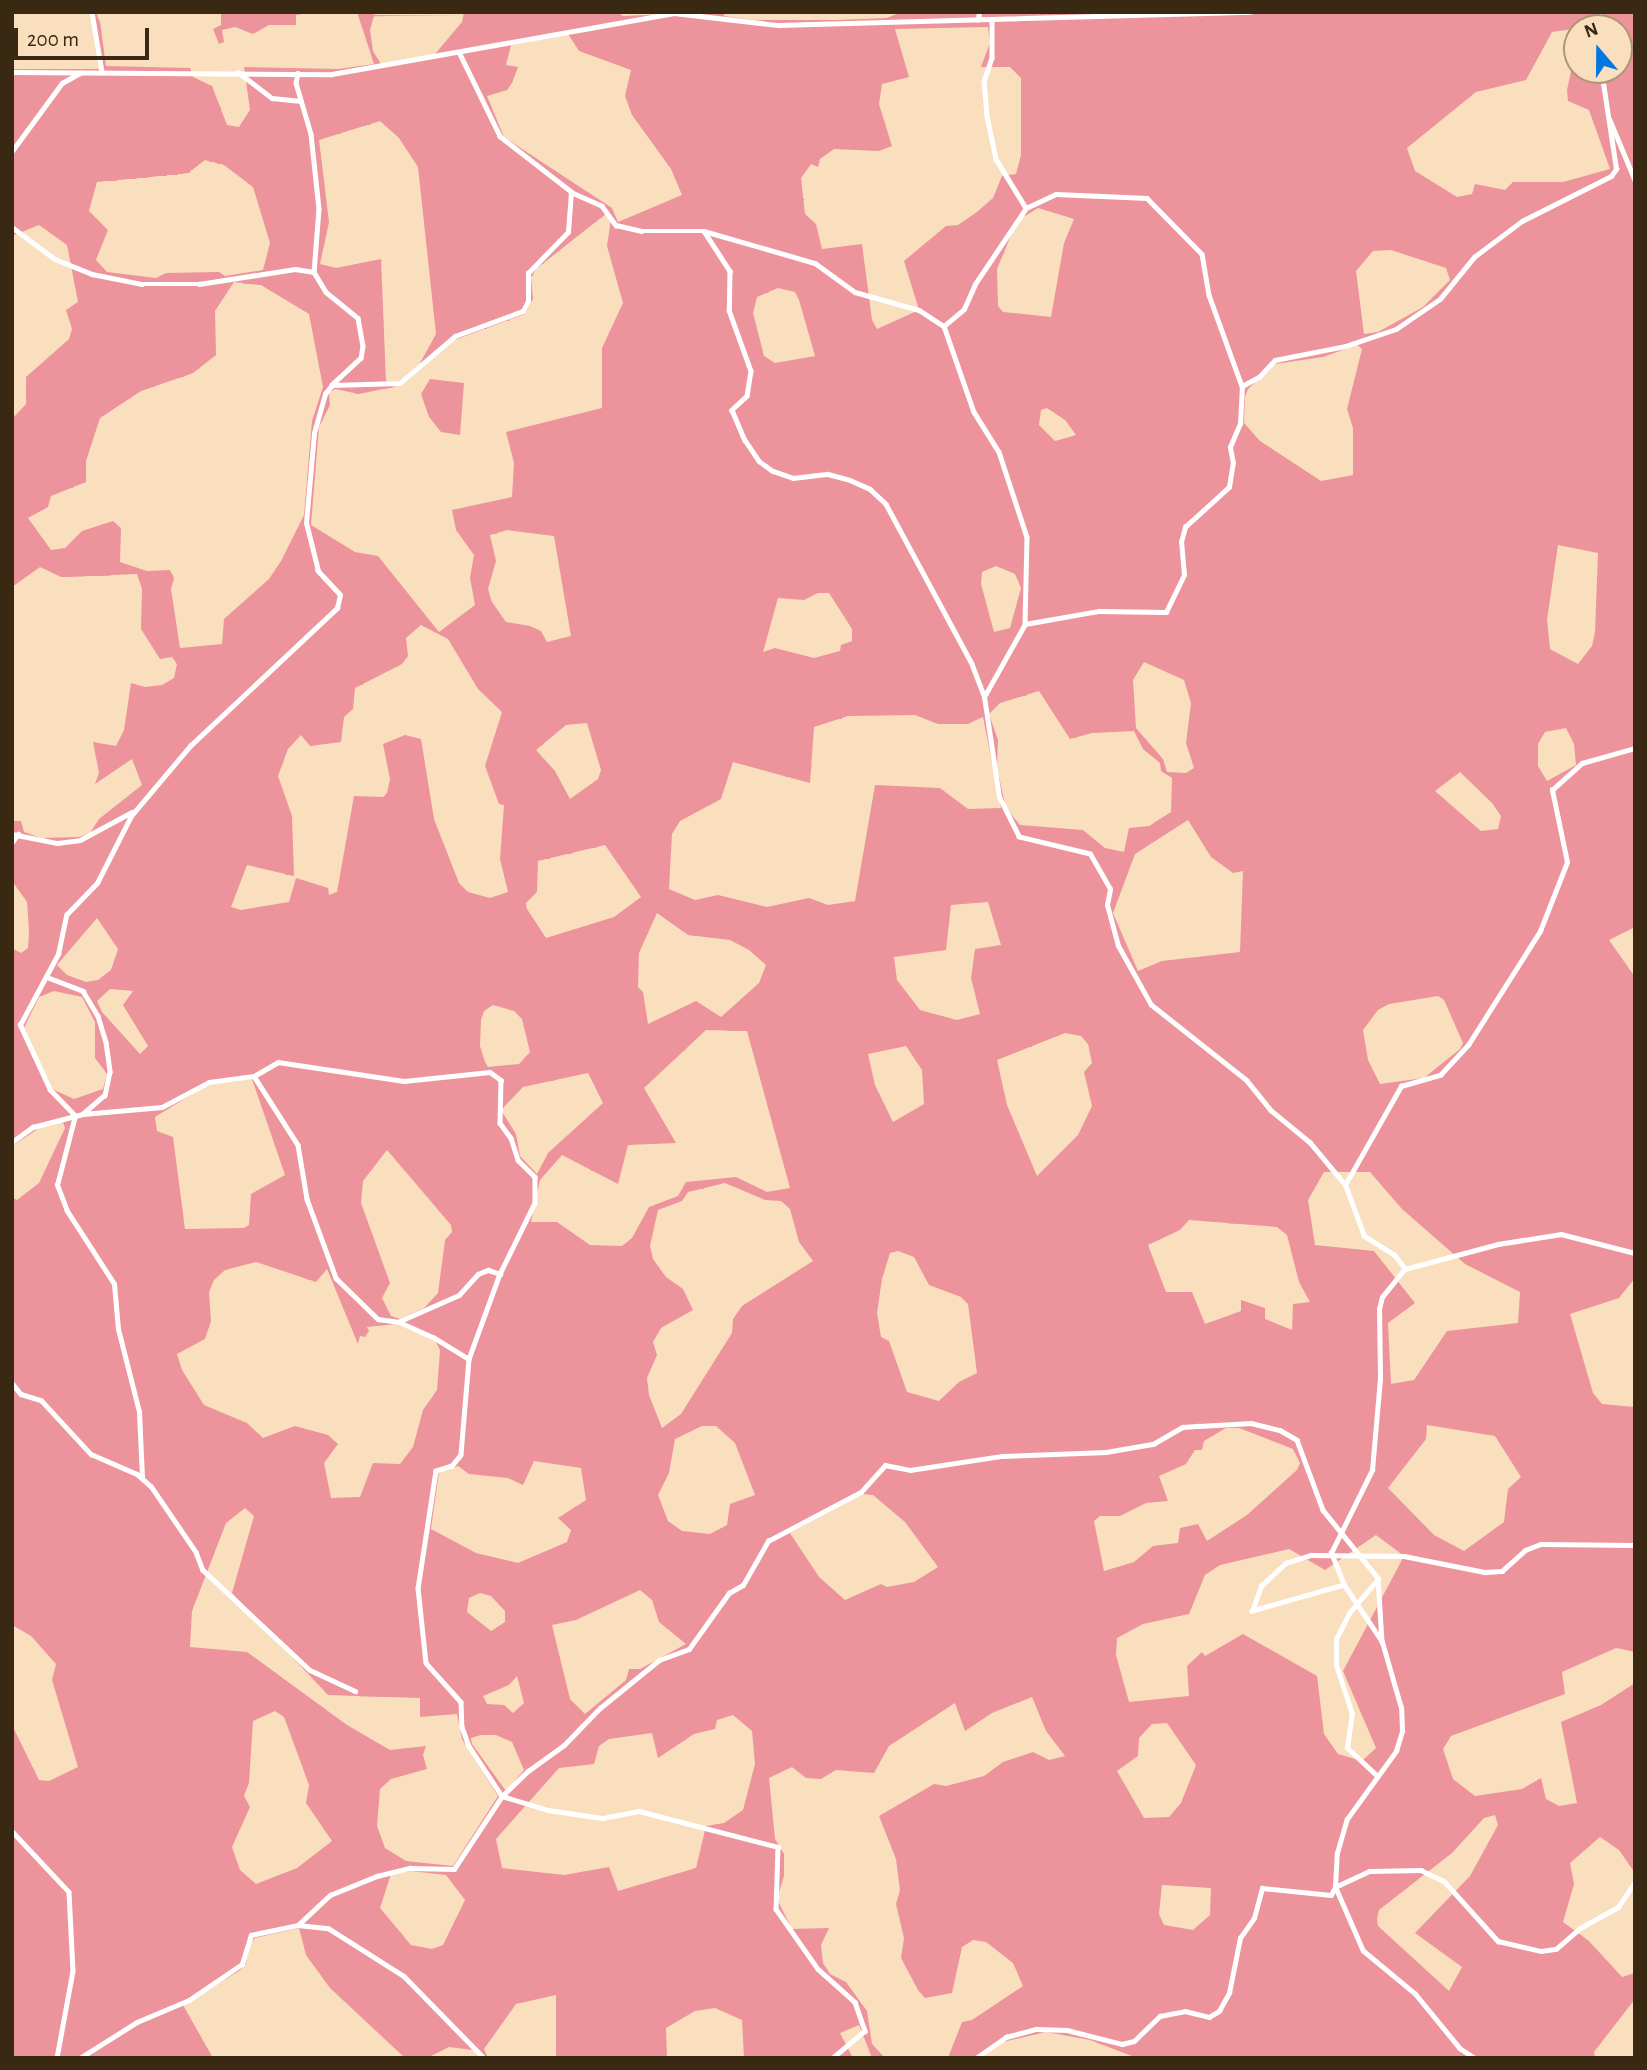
<!DOCTYPE html>
<html>
<head>
<meta charset="utf-8">
<style>
  body { margin:0 }
  #map { position:relative; width:1647px; height:2070px; overflow:hidden; background:#f9dfbe; font-family:"Alegreya Sans",sans-serif }
  div>[style] { position:absolute }
  [style*='--x'] { left:calc(var(--x)*1px); top:calc(var(--y)*1px); width:calc(var(--w)*1px); rotate:calc(var(--a)*1deg) }
  .green>* { inset:0; background:#ed939c }
  .minor>* { height:4.5px; margin:-2.25px; padding:0 2.25px; transform-origin:2.25px; border-radius:2.25px; background:#fff }
  span { translate:-50% -50%; white-space:nowrap; text-align:center; line-height:1.15; -webkit-text-stroke:7px #f9dfbe; paint-order:stroke }
  .frame { position:absolute; inset:0; border:14px solid #392912; pointer-events:none }
  .north { position:absolute; left:1563px; top:14px; width:70px; height:70px; box-sizing:border-box; background:#f9dfbe; border:2px solid #ac9679; border-radius:50%; rotate:340deg; font-size:19px; font-weight:700; line-height:28px; text-align:center; color:#392912 }
  .north::after { content:''; display:block; margin:auto; width:24px; height:32px; background:#0178df; clip-path:polygon(50% 0,100% 100%,50% 72%,0 100%) }
  .scale { position:absolute; left:14px; top:28px; width:135px; height:32px; box-sizing:border-box; border:4px solid #392912; border-top:0; padding-left:9px; font-size:21px; line-height:24px; white-space:nowrap; color:#392912; -webkit-text-stroke:5px #f9dfbe; paint-order:stroke }
</style>
</head>
<body>
<div id="map">
  <div class="green">
    <div style="clip-path:polygon(evenodd,90px 12px,95px 12px,100px 22px,106px 66px,190px 68px,193px 77px,212px 86px,227px 125px,239px 127px,250px 110px,244px 67px,338px 69px,374px 64px,357px 12px,375px 12px,370px 30px,373px 51px,381px 64px,435px 54px,462px 22px,464px 12px,617px 12px,623px 16px,725px 12px,724px 16px,753px 20px,836px 20px,887px 18px,901px 12px,1635px 12px,1635px 927px,1609px 940px,1635px 977px,1635px 1278px,1619px 1298px,1570px 1314px,1593px 1393px,1602px 1404px,1635px 1407px,1635px 1652px,1616px 1648px,1562px 1672px,1565px 1694px,1451px 1736px,1443px 1749px,1453px 1779px,1475px 1796px,1522px 1789px,1541px 1778px,1546px 1799px,1559px 1806px,1577px 1803px,1561px 1722px,1601px 1705px,1635px 1683px,1635px 1873px,1619px 1850px,1600px 1837px,1570px 1863px,1574px 1884px,1563px 1922px,1589px 1941px,1622px 1977px,1635px 1973px,1635px 1999px,1594px 2052px,1595px 2058px,1137px 2058px,1090px 2040px,1046px 2032px,1003px 2042px,981px 2058px,948px 2058px,962px 2022px,972px 2020px,1023px 1986px,1013px 1963px,986px 1942px,973px 1940px,962px 1947px,952px 1993px,925px 1998px,918px 1990px,901px 1958px,904px 1938px,896px 1904px,900px 1890px,896px 1859px,879px 1816px,934px 1784px,946px 1786px,984px 1776px,1003px 1762px,1033px 1752px,1049px 1760px,1065px 1756px,1046px 1731px,1032px 1697px,992px 1713px,965px 1731px,955px 1703px,889px 1746px,874px 1773px,836px 1770px,821px 1779px,806px 1778px,792px 1767px,769px 1778px,775px 1839px,784px 1854px,784px 1876px,777px 1899px,792px 1929px,829px 1928px,821px 1945px,823px 1963px,830px 1974px,846px 1982px,867px 2011px,872px 2044px,885px 2058px,872px 2058px,859px 2025px,840px 2033px,853px 2058px,744px 2058px,742px 2020px,715px 2008px,695px 2011px,666px 2028px,667px 2058px,556px 2058px,556px 1995px,516px 2004px,484px 2049px,488px 2058px,473px 2050px,449px 2047px,427px 2058px,405px 2058px,330px 1988px,306px 1955px,299px 1928px,255px 1938px,248px 1945px,246px 1964px,239px 1971px,183px 2005px,213px 2058px,12px 2058px,12px 1725px,39px 1780px,49px 1781px,78px 1767px,52px 1680px,56px 1664px,31px 1636px,12px 1625px,12px 1197px,17px 1200px,39px 1183px,65px 1128px,63px 1122px,41px 1127px,12px 1146px,12px 948px,21px 953px,28px 948px,29px 931px,27px 902px,12px 881px,12px 821px,21px 821px,24px 832px,41px 838px,79px 837px,90px 833px,99px 819px,142px 785px,132px 759px,95px 784px,99px 773px,93px 742px,116px 746px,124px 730px,131px 683px,145px 687px,162px 685px,174px 678px,177px 664px,172px 657px,160px 659px,141px 629px,142px 589px,137px 574px,61px 577px,40px 567px,12px 587px,12px 419px,26px 404px,26px 377px,69px 339px,72px 329px,66px 310px,78px 302px,67px 245px,39px 225px,12px 236px,12px 69px,100px 69px,96px 23px,90px 12px,988px 27px,990px 43px,981px 67px,1010px 67px,1021px 78px,1021px 155px,1016px 174px,1002px 176px,993px 198px,977px 212px,958px 225px,946px 226px,904px 261px,919px 310px,877px 329px,872px 320px,862px 244px,822px 249px,816px 224px,805px 214px,801px 178px,811px 164px,818px 167px,820px 159px,834px 149px,879px 151px,892px 146px,879px 104px,882px 84px,909px 77px,895px 29px,988px 27px,90px 12px,1577px 28px,1619px 28px,1619px 70px,1577px 70px,1575px 53px,1567px 90px,1568px 101px,1589px 110px,1610px 169px,1563px 182px,1513px 182px,1505px 190px,1475px 184px,1472px 194px,1457px 197px,1415px 171px,1407px 148px,1476px 92px,1526px 80px,1552px 32px,1573px 29px,1577px 38px,1577px 28px,90px 12px,568px 34px,579px 51px,631px 70px,625px 96px,632px 115px,671px 169px,682px 195px,618px 222px,612px 208px,504px 137px,487px 96px,507px 90px,512px 83px,518px 67px,506px 65px,511px 45px,568px 34px,90px 12px,380px 121px,399px 138px,418px 167px,436px 334px,419px 365px,400px 381px,386px 382px,381px 259px,336px 268px,320px 264px,329px 222px,319px 140px,380px 121px,90px 12px,205px 160px,224px 165px,253px 187px,270px 243px,263px 270px,225px 276px,219px 272px,166px 273px,156px 278px,107px 272px,96px 260px,108px 230px,89px 211px,97px 182px,188px 173px,205px 160px,90px 12px,1038px 208px,1074px 219px,1064px 243px,1051px 317px,1003px 312px,998px 306px,997px 269px,1017px 221px,1038px 208px,90px 12px,607px 213px,611px 219px,607px 246px,623px 303px,602px 348px,602px 408px,506px 432px,514px 463px,512px 497px,452px 510px,456px 530px,474px 555px,470px 578px,475px 605px,439px 632px,378px 556px,355px 552px,311px 525px,319px 427px,330px 405px,329px 393px,335px 389px,359px 394px,402px 385px,452px 341px,525px 314px,533px 299px,531px 278px,536px 269px,607px 213px,90px 12px,1391px 250px,1446px 268px,1450px 280px,1423px 307px,1378px 332px,1364px 334px,1356px 271px,1373px 251px,1391px 250px,90px 12px,234px 282px,261px 285px,309px 314px,323px 387px,312px 421px,304px 515px,281px 561px,269px 579px,224px 619px,222px 644px,180px 648px,171px 589px,174px 578px,170px 570px,147px 571px,120px 562px,121px 528px,113px 521px,82px 531px,65px 548px,51px 550px,28px 518px,48px 507px,51px 496px,86px 482px,86px 461px,100px 418px,141px 391px,193px 373px,216px 355px,215px 311px,234px 282px,90px 12px,778px 288px,795px 292px,799px 300px,815px 356px,775px 363px,764px 356px,753px 313px,757px 297px,778px 288px,90px 12px,1357px 345px,1362px 349px,1347px 409px,1353px 428px,1353px 475px,1321px 481px,1260px 441px,1244px 423px,1245px 397px,1248px 389px,1275px 364px,1323px 357px,1357px 345px,90px 12px,1047px 408px,1065px 420px,1076px 435px,1055px 441px,1039px 425px,1041px 410px,1047px 408px,90px 12px,507px 530px,554px 536px,571px 636px,547px 642px,541px 631px,530px 626px,506px 622px,492px 602px,488px 589px,496px 561px,490px 535px,507px 530px,90px 12px,1558px 545px,1598px 553px,1595px 632px,1592px 646px,1578px 664px,1550px 649px,1547px 620px,1558px 545px,90px 12px,996px 566px,1015px 574px,1021px 588px,1010px 628px,994px 632px,981px 584px,982px 572px,996px 566px,90px 12px,818px 593px,829px 593px,852px 629px,852px 641px,841px 645px,840px 651px,814px 658px,775px 648px,763px 652px,778px 598px,804px 600px,818px 593px,90px 12px,421px 625px,448px 639px,478px 689px,502px 712px,485px 766px,499px 804px,504px 805px,500px 859px,508px 892px,490px 898px,468px 892px,459px 883px,434px 819px,421px 739px,405px 735px,383px 744px,390px 779px,387px 793px,383px 797px,354px 796px,337px 892px,329px 895px,328px 888px,296px 878px,289px 902px,241px 910px,231px 907px,247px 865px,294px 876px,292px 816px,278px 776px,288px 749px,301px 735px,310px 746px,341px 742px,344px 717px,353px 709px,355px 688px,402px 664px,408px 656px,406px 638px,421px 625px,90px 12px,1144px 662px,1184px 680px,1191px 703px,1186px 743px,1194px 768px,1186px 773px,1167px 772px,1163px 759px,1136px 728px,1133px 680px,1144px 662px,90px 12px,1039px 691px,1070px 739px,1092px 733px,1134px 731px,1143px 749px,1160px 763px,1161px 771px,1172px 778px,1171px 812px,1149px 826px,1129px 828px,1124px 852px,1105px 848px,1083px 830px,1020px 825px,1006px 808px,997px 768px,998px 740px,989px 714px,1000px 703px,1039px 691px,90px 12px,915px 715px,938px 724px,968px 724px,983px 717px,1001px 808px,968px 809px,940px 788px,875px 785px,855px 901px,828px 905px,809px 898px,767px 907px,718px 895px,695px 900px,669px 889px,672px 834px,680px 821px,721px 799px,733px 762px,810px 783px,814px 727px,848px 716px,915px 715px,90px 12px,587px 723px,601px 770px,598px 779px,570px 799px,555px 771px,536px 750px,566px 725px,587px 723px,90px 12px,1566px 728px,1574px 744px,1576px 765px,1547px 781px,1538px 766px,1538px 744px,1545px 732px,1566px 728px,90px 12px,1460px 772px,1492px 803px,1501px 816px,1498px 829px,1481px 831px,1435px 791px,1460px 772px,90px 12px,1188px 820px,1211px 857px,1233px 873px,1243px 871px,1240px 952px,1162px 961px,1138px 971px,1113px 913px,1135px 854px,1188px 820px,90px 12px,605px 845px,641px 897px,614px 917px,546px 938px,527px 909px,526px 903px,537px 892px,538px 861px,605px 845px,90px 12px,988px 902px,1001px 945px,975px 949px,971px 978px,980px 1014px,957px 1020px,920px 1010px,897px 980px,894px 957px,946px 950px,951px 905px,988px 902px,90px 12px,657px 913px,688px 935px,730px 940px,749px 950px,766px 965px,759px 983px,721px 1017px,696px 1001px,648px 1024px,643px 992px,638px 987px,639px 953px,657px 913px,90px 12px,97px 918px,118px 949px,111px 970px,98px 980px,86px 982px,67px 975px,57px 965px,97px 918px,90px 12px,110px 989px,133px 991px,123px 1005px,148px 1046px,140px 1054px,102px 1012px,97px 1001px,110px 989px,90px 12px,54px 991px,82px 997px,95px 1022px,95px 1058px,107px 1074px,103px 1089px,74px 1099px,52px 1089px,24px 1028px,39px 997px,54px 991px,90px 12px,1438px 996px,1444px 1000px,1463px 1043px,1460px 1049px,1424px 1078px,1380px 1084px,1368px 1060px,1363px 1030px,1378px 1010px,1389px 1004px,1438px 996px,90px 12px,493px 1005px,514px 1011px,522px 1019px,530px 1052px,519px 1064px,488px 1067px,485px 1062px,480px 1046px,481px 1020px,484px 1011px,493px 1005px,90px 12px,706px 1030px,747px 1031px,790px 1188px,767px 1192px,736px 1177px,686px 1182px,678px 1196px,649px 1207px,632px 1238px,622px 1246px,590px 1245px,557px 1222px,531px 1222px,540px 1180px,562px 1155px,618px 1184px,628px 1145px,676px 1143px,644px 1088px,706px 1030px,90px 12px,1065px 1033px,1081px 1036px,1088px 1044px,1092px 1063px,1084px 1072px,1092px 1106px,1078px 1135px,1037px 1176px,1007px 1105px,997px 1060px,1065px 1033px,90px 12px,906px 1046px,922px 1070px,924px 1104px,893px 1122px,875px 1085px,868px 1054px,906px 1046px,90px 12px,588px 1073px,603px 1103px,548px 1153px,537px 1174px,520px 1156px,516px 1134px,501px 1110px,523px 1087px,588px 1073px,90px 12px,252px 1079px,285px 1175px,251px 1194px,249px 1225px,244px 1228px,185px 1229px,173px 1137px,157px 1131px,155px 1117px,207px 1085px,252px 1079px,90px 12px,387px 1150px,451px 1225px,452px 1232px,445px 1240px,438px 1293px,424px 1308px,400px 1319px,391px 1316px,382px 1298px,390px 1283px,361px 1203px,363px 1181px,387px 1150px,90px 12px,1324px 1172px,1370px 1172px,1402px 1209px,1465px 1264px,1520px 1292px,1518px 1323px,1447px 1331px,1414px 1380px,1391px 1384px,1388px 1323px,1415px 1303px,1374px 1251px,1315px 1245px,1308px 1200px,1324px 1172px,90px 12px,725px 1183px,765px 1200px,781px 1201px,790px 1209px,799px 1242px,813px 1261px,742px 1306px,733px 1319px,732px 1333px,681px 1414px,662px 1428px,649px 1395px,647px 1378px,657px 1355px,653px 1342px,661px 1328px,693px 1310px,683px 1289px,666px 1277px,653px 1259px,650px 1246px,658px 1210px,682px 1201px,688px 1192px,725px 1183px,90px 12px,1189px 1220px,1277px 1227px,1287px 1235px,1299px 1282px,1310px 1302px,1293px 1304px,1292px 1330px,1265px 1319px,1265px 1308px,1241px 1300px,1241px 1311px,1205px 1324px,1192px 1292px,1166px 1292px,1148px 1245px,1180px 1230px,1189px 1220px,90px 12px,898px 1251px,914px 1257px,929px 1285px,961px 1297px,968px 1304px,977px 1373px,959px 1382px,939px 1401px,907px 1392px,889px 1341px,881px 1337px,877px 1313px,882px 1279px,890px 1253px,898px 1251px,90px 12px,256px 1262px,316px 1282px,327px 1269px,358px 1344px,360px 1336px,365px 1337px,369px 1331px,367px 1327px,396px 1324px,435px 1340px,440px 1350px,437px 1390px,423px 1410px,413px 1447px,400px 1464px,373px 1463px,360px 1497px,331px 1498px,324px 1463px,338px 1444px,328px 1435px,295px 1426px,263px 1438px,247px 1423px,204px 1405px,182px 1370px,177px 1354px,205px 1339px,211px 1321px,209px 1292px,214px 1280px,225px 1270px,256px 1262px,90px 12px,1427px 1425px,1495px 1436px,1521px 1477px,1508px 1489px,1504px 1522px,1464px 1551px,1434px 1535px,1388px 1488px,1426px 1439px,1427px 1425px,90px 12px,702px 1426px,716px 1426px,735px 1443px,755px 1495px,730px 1504px,727px 1525px,710px 1534px,682px 1531px,668px 1521px,658px 1495px,669px 1473px,675px 1439px,702px 1426px,90px 12px,1226px 1428px,1239px 1428px,1293px 1449px,1300px 1463px,1297px 1470px,1247px 1515px,1207px 1541px,1198px 1524px,1180px 1528px,1178px 1543px,1153px 1546px,1134px 1562px,1104px 1571px,1094px 1521px,1100px 1516px,1120px 1516px,1146px 1503px,1168px 1501px,1159px 1476px,1186px 1464px,1195px 1450px,1202px 1450px,1204px 1441px,1226px 1428px,90px 12px,534px 1461px,581px 1468px,586px 1500px,558px 1518px,571px 1530px,567px 1542px,518px 1563px,476px 1553px,431px 1529px,439px 1472px,458px 1466px,469px 1474px,508px 1478px,523px 1485px,534px 1461px,90px 12px,863px 1494px,873px 1495px,905px 1522px,938px 1567px,914px 1582px,887px 1587px,881px 1584px,845px 1600px,819px 1577px,790px 1533px,863px 1494px,90px 12px,245px 1508px,254px 1516px,232px 1593px,328px 1695px,420px 1698px,420px 1717px,457px 1714px,462px 1739px,498px 1796px,453px 1866px,406px 1861px,385px 1848px,377px 1826px,380px 1789px,391px 1779px,427px 1769px,423px 1755px,426px 1746px,390px 1750px,347px 1725px,247px 1652px,190px 1647px,192px 1611px,226px 1523px,245px 1508px,90px 12px,1376px 1535px,1404px 1556px,1343px 1671px,1376px 1748px,1362px 1761px,1338px 1754px,1324px 1734px,1317px 1676px,1243px 1634px,1205px 1656px,1202px 1652px,1187px 1666px,1189px 1696px,1129px 1702px,1116px 1655px,1117px 1638px,1143px 1624px,1189px 1614px,1205px 1575px,1220px 1565px,1289px 1549px,1325px 1570px,1376px 1535px,90px 12px,640px 1590px,652px 1600px,659px 1622px,686px 1644px,640px 1669px,629px 1669px,626px 1680px,585px 1714px,570px 1699px,552px 1625px,576px 1620px,640px 1590px,90px 12px,480px 1593px,491px 1596px,505px 1611px,505px 1622px,491px 1631px,467px 1612px,469px 1598px,480px 1593px,90px 12px,517px 1676px,524px 1703px,513px 1713px,504px 1705px,487px 1704px,483px 1696px,509px 1685px,517px 1676px,90px 12px,275px 1711px,284px 1717px,309px 1785px,306px 1803px,332px 1841px,297px 1868px,256px 1884px,240px 1870px,232px 1847px,250px 1807px,244px 1796px,249px 1783px,253px 1721px,275px 1711px,90px 12px,733px 1715px,752px 1731px,755px 1764px,743px 1810px,724px 1823px,706px 1826px,696px 1868px,618px 1891px,609px 1867px,564px 1875px,502px 1868px,496px 1839px,559px 1768px,594px 1764px,599px 1746px,609px 1739px,652px 1733px,658px 1758px,694px 1734px,715px 1729px,717px 1720px,733px 1715px,90px 12px,1167px 1723px,1196px 1765px,1181px 1803px,1169px 1817px,1144px 1818px,1117px 1771px,1138px 1756px,1139px 1738px,1152px 1724px,1167px 1723px,90px 12px,481px 1735px,496px 1735px,512px 1742px,524px 1770px,506px 1791px,472px 1744px,471px 1738px,481px 1735px,90px 12px,1495px 1815px,1498px 1825px,1470px 1876px,1415px 1933px,1462px 1967px,1449px 1991px,1378px 1926px,1377px 1919px,1379px 1910px,1452px 1853px,1484px 1818px,1495px 1815px,90px 12px,411px 1871px,446px 1875px,465px 1900px,443px 1945px,432px 1949px,411px 1945px,380px 1908px,391px 1874px,411px 1871px,90px 12px,1162px 1885px,1211px 1888px,1210px 1915px,1193px 1930px,1164px 1925px,1159px 1914px,1162px 1885px)"></div>
    <div style="clip-path:polygon(221px 12px,313px 12px,296px 15px,296px 25px,269px 25px,253px 34px,235px 27px,222px 30px,224px 42px,219px 44px,213px 29px,221px 25px)"></div>
    <div style="clip-path:polygon(430px 379px,464px 383px,460px 435px,441px 432px,429px 417px,421px 394px)"></div>
  </div>
  <div class="minor">
    <div style="--x:92;--y:12;--w:61;--a:80.5"></div>
    <div style="--x:978;--y:20;--w:8;--a:-83"></div>
    <div style="--x:992;--y:20;--w:38;--a:90"></div>
    <div style="--x:992;--y:58;--w:24;--a:109"></div>
    <div style="--x:984;--y:81;--w:35;--a:85"></div>
    <div style="--x:987;--y:116;--w:44;--a:78.2"></div>
    <div style="--x:996;--y:159;--w:57;--a:58.5"></div>
    <div style="--x:1596;--y:28;--w:16;--a:-76"></div>
    <div style="--x:12;--y:72;--w:320;--a:0.4"></div>
    <div style="--x:332;--y:74;--w:347;--a:-10.1"></div>
    <div style="--x:674;--y:13;--w:105;--a:6.6"></div>
    <div style="--x:778;--y:25;--w:473;--a:-1.6"></div>
    <div style="--x:238;--y:72;--w:43;--a:37.4"></div>
    <div style="--x:272;--y:98;--w:29;--a:6"></div>
    <div style="--x:298;--y:73;--w:10;--a:101"></div>
    <div style="--x:296;--y:83;--w:53;--a:73.6"></div>
    <div style="--x:311;--y:134;--w:75;--a:83.9"></div>
    <div style="--x:319;--y:209;--w:63;--a:94.5"></div>
    <div style="--x:314;--y:272;--w:23;--a:59"></div>
    <div style="--x:326;--y:292;--w:41;--a:39.1"></div>
    <div style="--x:358;--y:318;--w:28;--a:80"></div>
    <div style="--x:363;--y:346;--w:12;--a:99"></div>
    <div style="--x:361;--y:358;--w:40;--a:137"></div>
    <div style="--x:1610;--y:120;--w:65;--a:67.4"></div>
    <div style="--x:12;--y:151;--w:84;--a:-53.7"></div>
    <div style="--x:62;--y:83;--w:21;--a:-29"></div>
    <div style="--x:571;--y:192;--w:34;--a:24"></div>
    <div style="--x:602;--y:206;--w:24;--a:54"></div>
    <div style="--x:616;--y:225;--w:26;--a:13"></div>
    <div style="--x:641;--y:231;--w:63;--a:0"></div>
    <div style="--x:704;--y:231;--w:48;--a:57"></div>
    <div style="--x:730;--y:271;--w:39;--a:91"></div>
    <div style="--x:729;--y:310;--w:65;--a:70.2"></div>
    <div style="--x:751;--y:371;--w:25;--a:99"></div>
    <div style="--x:747;--y:396;--w:21;--a:137"></div>
    <div style="--x:732;--y:410;--w:33;--a:67"></div>
    <div style="--x:745;--y:440;--w:25;--a:56"></div>
    <div style="--x:759;--y:461;--w:17;--a:36"></div>
    <div style="--x:773;--y:471;--w:21;--a:19"></div>
    <div style="--x:793;--y:478;--w:35;--a:-7"></div>
    <div style="--x:828;--y:474;--w:23;--a:15"></div>
    <div style="--x:850;--y:480;--w:22;--a:24"></div>
    <div style="--x:870;--y:489;--w:22;--a:43"></div>
    <div style="--x:886;--y:504;--w:182;--a:61.7"></div>
    <div style="--x:972;--y:664;--w:34;--a:69"></div>
    <div style="--x:12;--y:227;--w:54;--a:36.7"></div>
    <div style="--x:55;--y:259;--w:40;--a:22"></div>
    <div style="--x:92;--y:274;--w:51;--a:11.3"></div>
    <div style="--x:142;--y:284;--w:57;--a:0"></div>
    <div style="--x:199;--y:284;--w:97;--a:-8.9"></div>
    <div style="--x:295;--y:269;--w:19;--a:9"></div>
    <div style="--x:704;--y:231;--w:116;--a:16.1"></div>
    <div style="--x:815;--y:263;--w:49;--a:35.9"></div>
    <div style="--x:855;--y:292;--w:66;--a:15.7"></div>
    <div style="--x:919;--y:310;--w:30;--a:33"></div>
    <div style="--x:944;--y:326;--w:91;--a:70.8"></div>
    <div style="--x:974;--y:412;--w:47;--a:58"></div>
    <div style="--x:999;--y:452;--w:89;--a:71.8"></div>
    <div style="--x:1027;--y:537;--w:87;--a:91.3"></div>
    <div style="--x:944;--y:326;--w:26;--a:-40"></div>
    <div style="--x:964;--y:309;--w:27;--a:-66"></div>
    <div style="--x:975;--y:284;--w:92;--a:-56.1"></div>
    <div style="--x:1026;--y:208;--w:33;--a:-25"></div>
    <div style="--x:1056;--y:194;--w:91;--a:2.5"></div>
    <div style="--x:1147;--y:198;--w:78;--a:45.5"></div>
    <div style="--x:1202;--y:254;--w:42;--a:80.3"></div>
    <div style="--x:1209;--y:295;--w:97;--a:70.1"></div>
    <div style="--x:12;--y:834;--w:46;--a:11.3"></div>
    <div style="--x:57;--y:843;--w:23;--a:-7"></div>
    <div style="--x:80;--y:840;--w:59;--a:-28.3"></div>
    <div style="--x:12;--y:842;--w:10;--a:-53"></div>
    <div style="--x:47;--y:977;--w:39;--a:21"></div>
    <div style="--x:83;--y:991;--w:29;--a:59"></div>
    <div style="--x:98;--y:1016;--w:27;--a:73"></div>
    <div style="--x:106;--y:1042;--w:30;--a:82"></div>
    <div style="--x:110;--y:1072;--w:24;--a:102"></div>
    <div style="--x:105;--y:1095;--w:28;--a:139"></div>
    <div style="--x:254;--y:1076;--w:82;--a:57.5"></div>
    <div style="--x:298;--y:1145;--w:55;--a:80.5"></div>
    <div style="--x:307;--y:1199;--w:84;--a:69.8"></div>
    <div style="--x:336;--y:1278;--w:59;--a:44.3"></div>
    <div style="--x:378;--y:1319;--w:21;--a:8"></div>
    <div style="--x:399;--y:1322;--w:37;--a:24"></div>
    <div style="--x:433;--y:1337;--w:42;--a:31.4"></div>
    <div style="--x:469;--y:1359;--w:96;--a:94.8"></div>
    <div style="--x:461;--y:1455;--w:14;--a:129"></div>
    <div style="--x:452;--y:1466;--w:17;--a:163"></div>
    <div style="--x:436;--y:1471;--w:118;--a:98.7"></div>
    <div style="--x:418;--y:1588;--w:75;--a:83.9"></div>
    <div style="--x:426;--y:1663;--w:52;--a:48.1"></div>
    <div style="--x:461;--y:1702;--w:25;--a:88"></div>
    <div style="--x:462;--y:1727;--w:20;--a:70"></div>
    <div style="--x:469;--y:1746;--w:60;--a:56.6"></div>
    <div style="--x:502;--y:1796;--w:48;--a:16.9"></div>
    <div style="--x:548;--y:1810;--w:56;--a:8.3"></div>
    <div style="--x:603;--y:1818;--w:37;--a:-11"></div>
    <div style="--x:639;--y:1811;--w:144;--a:14.5"></div>
    <div style="--x:778;--y:1847;--w:62;--a:91.8"></div>
    <div style="--x:776;--y:1909;--w:73;--a:55"></div>
    <div style="--x:818;--y:1969;--w:50;--a:41.7"></div>
    <div style="--x:855;--y:2002;--w:31;--a:71"></div>
    <div style="--x:865;--y:2031;--w:42;--a:139.8"></div>
    <div style="--x:12;--y:1142;--w:26;--a:-36"></div>
    <div style="--x:33;--y:1127;--w:52;--a:-14.6"></div>
    <div style="--x:83;--y:1114;--w:79;--a:-5.1"></div>
    <div style="--x:162;--y:1107;--w:53;--a:-28"></div>
    <div style="--x:209;--y:1082;--w:45;--a:-7.6"></div>
    <div style="--x:254;--y:1076;--w:28;--a:-30"></div>
    <div style="--x:278;--y:1062;--w:127;--a:8.6"></div>
    <div style="--x:404;--y:1081;--w:86;--a:-6"></div>
    <div style="--x:490;--y:1072;--w:14;--a:36"></div>
    <div style="--x:501;--y:1080;--w:43;--a:91.3"></div>
    <div style="--x:500;--y:1123;--w:19;--a:54"></div>
    <div style="--x:511;--y:1138;--w:23;--a:72"></div>
    <div style="--x:518;--y:1160;--w:24;--a:45"></div>
    <div style="--x:535;--y:1177;--w:26;--a:90"></div>
    <div style="--x:535;--y:1203;--w:79;--a:116.2"></div>
    <div style="--x:500;--y:1274;--w:90;--a:110"></div>
    <div style="--x:1345;--y:1185;--w:114;--a:-60.5"></div>
    <div style="--x:1401;--y:1086;--w:41;--a:-15.8"></div>
    <div style="--x:1440;--y:1075;--w:41;--a:-47"></div>
    <div style="--x:1468;--y:1045;--w:135;--a:-57.7"></div>
    <div style="--x:1540;--y:931;--w:74;--a:-68.6"></div>
    <div style="--x:1567;--y:862;--w:74;--a:-101.8"></div>
    <div style="--x:1552;--y:790;--w:40;--a:-42"></div>
    <div style="--x:1582;--y:763;--w:55;--a:-15.8"></div>
    <div style="--x:1405;--y:1269;--w:18;--a:-128"></div>
    <div style="--x:1394;--y:1255;--w:36;--a:-148"></div>
    <div style="--x:1364;--y:1236;--w:54;--a:-110.4"></div>
    <div style="--x:1345;--y:1185;--w:55;--a:-129.8"></div>
    <div style="--x:1310;--y:1143;--w:50;--a:-140.6"></div>
    <div style="--x:1271;--y:1111;--w:38;--a:-129"></div>
    <div style="--x:1247;--y:1081;--w:122;--a:-141.6"></div>
    <div style="--x:1151;--y:1005;--w:68;--a:-119.2"></div>
    <div style="--x:1118;--y:946;--w:42;--a:-105"></div>
    <div style="--x:1107;--y:905;--w:16;--a:-79"></div>
    <div style="--x:1110;--y:889;--w:40;--a:-119.7"></div>
    <div style="--x:1090;--y:854;--w:73;--a:-166.5"></div>
    <div style="--x:1019;--y:837;--w:45;--a:-116.6"></div>
    <div style="--x:999;--y:797;--w:101;--a:-98.5"></div>
    <div style="--x:984;--y:697;--w:84;--a:-60.7"></div>
    <div style="--x:1025;--y:624;--w:75;--a:-10"></div>
    <div style="--x:1099;--y:611;--w:67;--a:0.9"></div>
    <div style="--x:1166;--y:612;--w:41;--a:-64.1"></div>
    <div style="--x:1184;--y:575;--w:33;--a:-95"></div>
    <div style="--x:1181;--y:542;--w:16;--a:-75"></div>
    <div style="--x:1185;--y:527;--w:59;--a:-42.3"></div>
    <div style="--x:1229;--y:487;--w:24;--a:-81"></div>
    <div style="--x:1233;--y:463;--w:16;--a:-101"></div>
    <div style="--x:1230;--y:447;--w:25;--a:-67"></div>
    <div style="--x:1240;--y:424;--w:38;--a:-87"></div>
    <div style="--x:1242;--y:386;--w:19;--a:-28"></div>
    <div style="--x:1259;--y:377;--w:23;--a:-47"></div>
    <div style="--x:1275;--y:360;--w:72;--a:-11.2"></div>
    <div style="--x:1346;--y:346;--w:53;--a:-18.8"></div>
    <div style="--x:1396;--y:329;--w:53;--a:-34.3"></div>
    <div style="--x:1440;--y:299;--w:54;--a:-51"></div>
    <div style="--x:1474;--y:257;--w:60;--a:-36.9"></div>
    <div style="--x:1522;--y:221;--w:100;--a:-26.8"></div>
    <div style="--x:1611;--y:176;--w:9;--a:-54"></div>
    <div style="--x:1616;--y:169;--w:100;--a:-98.6"></div>
    <div style="--x:400;--y:1321;--w:64;--a:-23.8"></div>
    <div style="--x:459;--y:1295;--w:28;--a:-48"></div>
    <div style="--x:478;--y:1274;--w:11;--a:-22"></div>
    <div style="--x:488;--y:1270;--w:13;--a:18"></div>
    <div style="--x:12;--y:1383;--w:14;--a:51"></div>
    <div style="--x:21;--y:1394;--w:21;--a:17"></div>
    <div style="--x:41;--y:1400;--w:74;--a:47.2"></div>
    <div style="--x:91;--y:1454;--w:50;--a:23.5"></div>
    <div style="--x:137;--y:1474;--w:18;--a:41"></div>
    <div style="--x:151;--y:1486;--w:80;--a:55.7"></div>
    <div style="--x:196;--y:1552;--w:19;--a:69"></div>
    <div style="--x:203;--y:1570;--w:146;--a:43.1"></div>
    <div style="--x:310;--y:1670;--w:50;--a:25"></div>
    <div style="--x:142;--y:1478;--w:66;--a:-92.6"></div>
    <div style="--x:139;--y:1412;--w:86;--a:-104.2"></div>
    <div style="--x:118;--y:1329;--w:45;--a:-95.1"></div>
    <div style="--x:114;--y:1284;--w:87;--a:-122.8"></div>
    <div style="--x:67;--y:1211;--w:28;--a:-111"></div>
    <div style="--x:57;--y:1185;--w:71;--a:-75.4"></div>
    <div style="--x:75;--y:1116;--w:36;--a:-134"></div>
    <div style="--x:50;--y:1090;--w:72;--a:-114.8"></div>
    <div style="--x:20;--y:1025;--w:81;--a:-61.8"></div>
    <div style="--x:58;--y:954;--w:40;--a:-78"></div>
    <div style="--x:66;--y:915;--w:45;--a:-45.9"></div>
    <div style="--x:97;--y:883;--w:75;--a:-63.1"></div>
    <div style="--x:131;--y:816;--w:92;--a:-49.9"></div>
    <div style="--x:190;--y:746;--w:202;--a:-43.2"></div>
    <div style="--x:337;--y:608;--w:13;--a:-77"></div>
    <div style="--x:340;--y:595;--w:33;--a:-133"></div>
    <div style="--x:318;--y:571;--w:49;--a:-104"></div>
    <div style="--x:306;--y:523;--w:90;--a:-84.9"></div>
    <div style="--x:314;--y:433;--w:41;--a:-74.2"></div>
    <div style="--x:325;--y:394;--w:11;--a:-52"></div>
    <div style="--x:332;--y:385;--w:68;--a:-1.7"></div>
    <div style="--x:400;--y:383;--w:72;--a:-40.5"></div>
    <div style="--x:455;--y:336;--w:72;--a:-20.2"></div>
    <div style="--x:523;--y:311;--w:11;--a:-63"></div>
    <div style="--x:528;--y:301;--w:28;--a:-90"></div>
    <div style="--x:528;--y:273;--w:57;--a:-45.7"></div>
    <div style="--x:568;--y:232;--w:40;--a:-85.7"></div>
    <div style="--x:571;--y:192;--w:90;--a:-142.2"></div>
    <div style="--x:500;--y:137;--w:93;--a:-116"></div>
    <div style="--x:1344;--y:1585;--w:96;--a:164.2"></div>
    <div style="--x:1252;--y:1611;--w:27;--a:-70"></div>
    <div style="--x:1261;--y:1586;--w:34;--a:-43"></div>
    <div style="--x:1286;--y:1563;--w:26;--a:-18"></div>
    <div style="--x:1311;--y:1555;--w:93;--a:0.6"></div>
    <div style="--x:1404;--y:1556;--w:83;--a:11.2"></div>
    <div style="--x:1485;--y:1572;--w:17;--a:-3"></div>
    <div style="--x:1502;--y:1571;--w:31;--a:-42"></div>
    <div style="--x:1525;--y:1550;--w:17;--a:-21"></div>
    <div style="--x:1541;--y:1544;--w:94;--a:0.6"></div>
    <div style="--x:1377;--y:1776;--w:41;--a:-137"></div>
    <div style="--x:1347;--y:1748;--w:34;--a:-82"></div>
    <div style="--x:1352;--y:1714;--w:52;--a:-108.1"></div>
    <div style="--x:1336;--y:1665;--w:26;--a:-90"></div>
    <div style="--x:1336;--y:1639;--w:29;--a:-63"></div>
    <div style="--x:1349;--y:1613;--w:45;--a:-49.5"></div>
    <div style="--x:12;--y:1831;--w:83;--a:46.9"></div>
    <div style="--x:69;--y:1892;--w:79;--a:87.1"></div>
    <div style="--x:73;--y:1971;--w:88;--a:100.4"></div>
    <div style="--x:298;--y:1925;--w:44;--a:-43.2"></div>
    <div style="--x:330;--y:1895;--w:51;--a:-22"></div>
    <div style="--x:377;--y:1876;--w:34;--a:-14"></div>
    <div style="--x:410;--y:1868;--w:44;--a:1.3"></div>
    <div style="--x:454;--y:1869;--w:87;--a:-56.7"></div>
    <div style="--x:502;--y:1796;--w:36;--a:-44"></div>
    <div style="--x:528;--y:1771;--w:44;--a:-35.8"></div>
    <div style="--x:564;--y:1745;--w:52;--a:-45.8"></div>
    <div style="--x:600;--y:1708;--w:76;--a:-39.1"></div>
    <div style="--x:659;--y:1660;--w:32;--a:-20"></div>
    <div style="--x:689;--y:1649;--w:69;--a:-54.5"></div>
    <div style="--x:729;--y:1593;--w:16;--a:-30"></div>
    <div style="--x:743;--y:1585;--w:51;--a:-60.4"></div>
    <div style="--x:768;--y:1541;--w:105;--a:-27.8"></div>
    <div style="--x:861;--y:1492;--w:36;--a:-48"></div>
    <div style="--x:885;--y:1465;--w:25;--a:11"></div>
    <div style="--x:910;--y:1470;--w:93;--a:-8.7"></div>
    <div style="--x:1002;--y:1456;--w:104;--a:-2.2"></div>
    <div style="--x:1106;--y:1452;--w:48;--a:-9.7"></div>
    <div style="--x:1153;--y:1444;--w:34;--a:-30"></div>
    <div style="--x:1183;--y:1427;--w:16;--a:-4"></div>
    <div style="--x:1199;--y:1426;--w:52;--a:-3.3"></div>
    <div style="--x:1251;--y:1423;--w:30;--a:14"></div>
    <div style="--x:1280;--y:1430;--w:20;--a:30"></div>
    <div style="--x:1297;--y:1440;--w:75;--a:69.6"></div>
    <div style="--x:1323;--y:1510;--w:87;--a:51"></div>
    <div style="--x:1378;--y:1578;--w:64;--a:86.4"></div>
    <div style="--x:80;--y:2058;--w:67;--a:-32.3"></div>
    <div style="--x:137;--y:2022;--w:56;--a:-22.9"></div>
    <div style="--x:189;--y:2000;--w:64;--a:-34.2"></div>
    <div style="--x:242;--y:1964;--w:30;--a:-73"></div>
    <div style="--x:251;--y:1935;--w:48;--a:-12"></div>
    <div style="--x:298;--y:1925;--w:30;--a:6"></div>
    <div style="--x:328;--y:1928;--w:90;--a:32.3"></div>
    <div style="--x:404;--y:1976;--w:115;--a:45.7"></div>
    <div style="--x:976;--y:2058;--w:37;--a:-35"></div>
    <div style="--x:1006;--y:2037;--w:31;--a:-15"></div>
    <div style="--x:1036;--y:2029;--w:31;--a:2"></div>
    <div style="--x:1067;--y:2030;--w:57;--a:14.3"></div>
    <div style="--x:1122;--y:2044;--w:12;--a:-14"></div>
    <div style="--x:1134;--y:2041;--w:36;--a:-44"></div>
    <div style="--x:1160;--y:2016;--w:25;--a:-11"></div>
    <div style="--x:1185;--y:2011;--w:25;--a:14"></div>
    <div style="--x:1209;--y:2017;--w:12;--a:-31"></div>
    <div style="--x:1219;--y:2011;--w:21;--a:-61"></div>
    <div style="--x:1229;--y:1993;--w:56;--a:-78.7"></div>
    <div style="--x:1240;--y:1938;--w:24;--a:-55"></div>
    <div style="--x:1254;--y:1918;--w:31;--a:-75"></div>
    <div style="--x:1262;--y:1888;--w:69;--a:5.8"></div>
    <div style="--x:1331;--y:1895;--w:9;--a:-63"></div>
    <div style="--x:1335;--y:1887;--w:38;--a:-25"></div>
    <div style="--x:1370;--y:1871;--w:51;--a:-1.1"></div>
    <div style="--x:1421;--y:1870;--w:25;--a:26"></div>
    <div style="--x:1444;--y:1881;--w:81;--a:48"></div>
    <div style="--x:1498;--y:1941;--w:44;--a:13.1"></div>
    <div style="--x:1541;--y:1951;--w:15;--a:-8"></div>
    <div style="--x:1556;--y:1949;--w:32;--a:-41"></div>
    <div style="--x:1580;--y:1928;--w:43;--a:-28.9"></div>
    <div style="--x:1618;--y:1907;--w:30;--a:-56"></div>
    <div style="--x:1474;--y:2058;--w:17;--a:-147"></div>
    <div style="--x:1460;--y:2049;--w:71;--a:-129.3"></div>
    <div style="--x:1415;--y:1994;--w:67;--a:-140.4"></div>
    <div style="--x:1363;--y:1951;--w:70;--a:-113.6"></div>
    <div style="--x:1335;--y:1887;--w:34;--a:-87"></div>
    <div style="--x:1337;--y:1853;--w:35;--a:-74"></div>
    <div style="--x:1347;--y:1819;--w:84;--a:-54.2"></div>
    <div style="--x:1396;--y:1751;--w:21;--a:-73"></div>
    <div style="--x:1402;--y:1731;--w:23;--a:-92"></div>
    <div style="--x:1401;--y:1708;--w:69;--a:-106.1"></div>
    <div style="--x:1382;--y:1642;--w:69;--a:-123.7"></div>
    <div style="--x:1344;--y:1585;--w:35;--a:-112"></div>
    <div style="--x:1331;--y:1553;--w:93;--a:-63.7"></div>
    <div style="--x:1372;--y:1470;--w:92;--a:-85"></div>
    <div style="--x:1380;--y:1378;--w:69;--a:-90.8"></div>
    <div style="--x:1379;--y:1309;--w:12;--a:-76"></div>
    <div style="--x:1382;--y:1297;--w:36;--a:-51"></div>
    <div style="--x:1405;--y:1269;--w:96;--a:-15"></div>
    <div style="--x:1498;--y:1244;--w:64;--a:-9"></div>
    <div style="--x:1561;--y:1234;--w:76;--a:14.4"></div>
  </div>
  <div class="frame"></div>
  <div class="north">N</div>
  <div class="scale">200 m</div>
</div>
</body>
</html>
